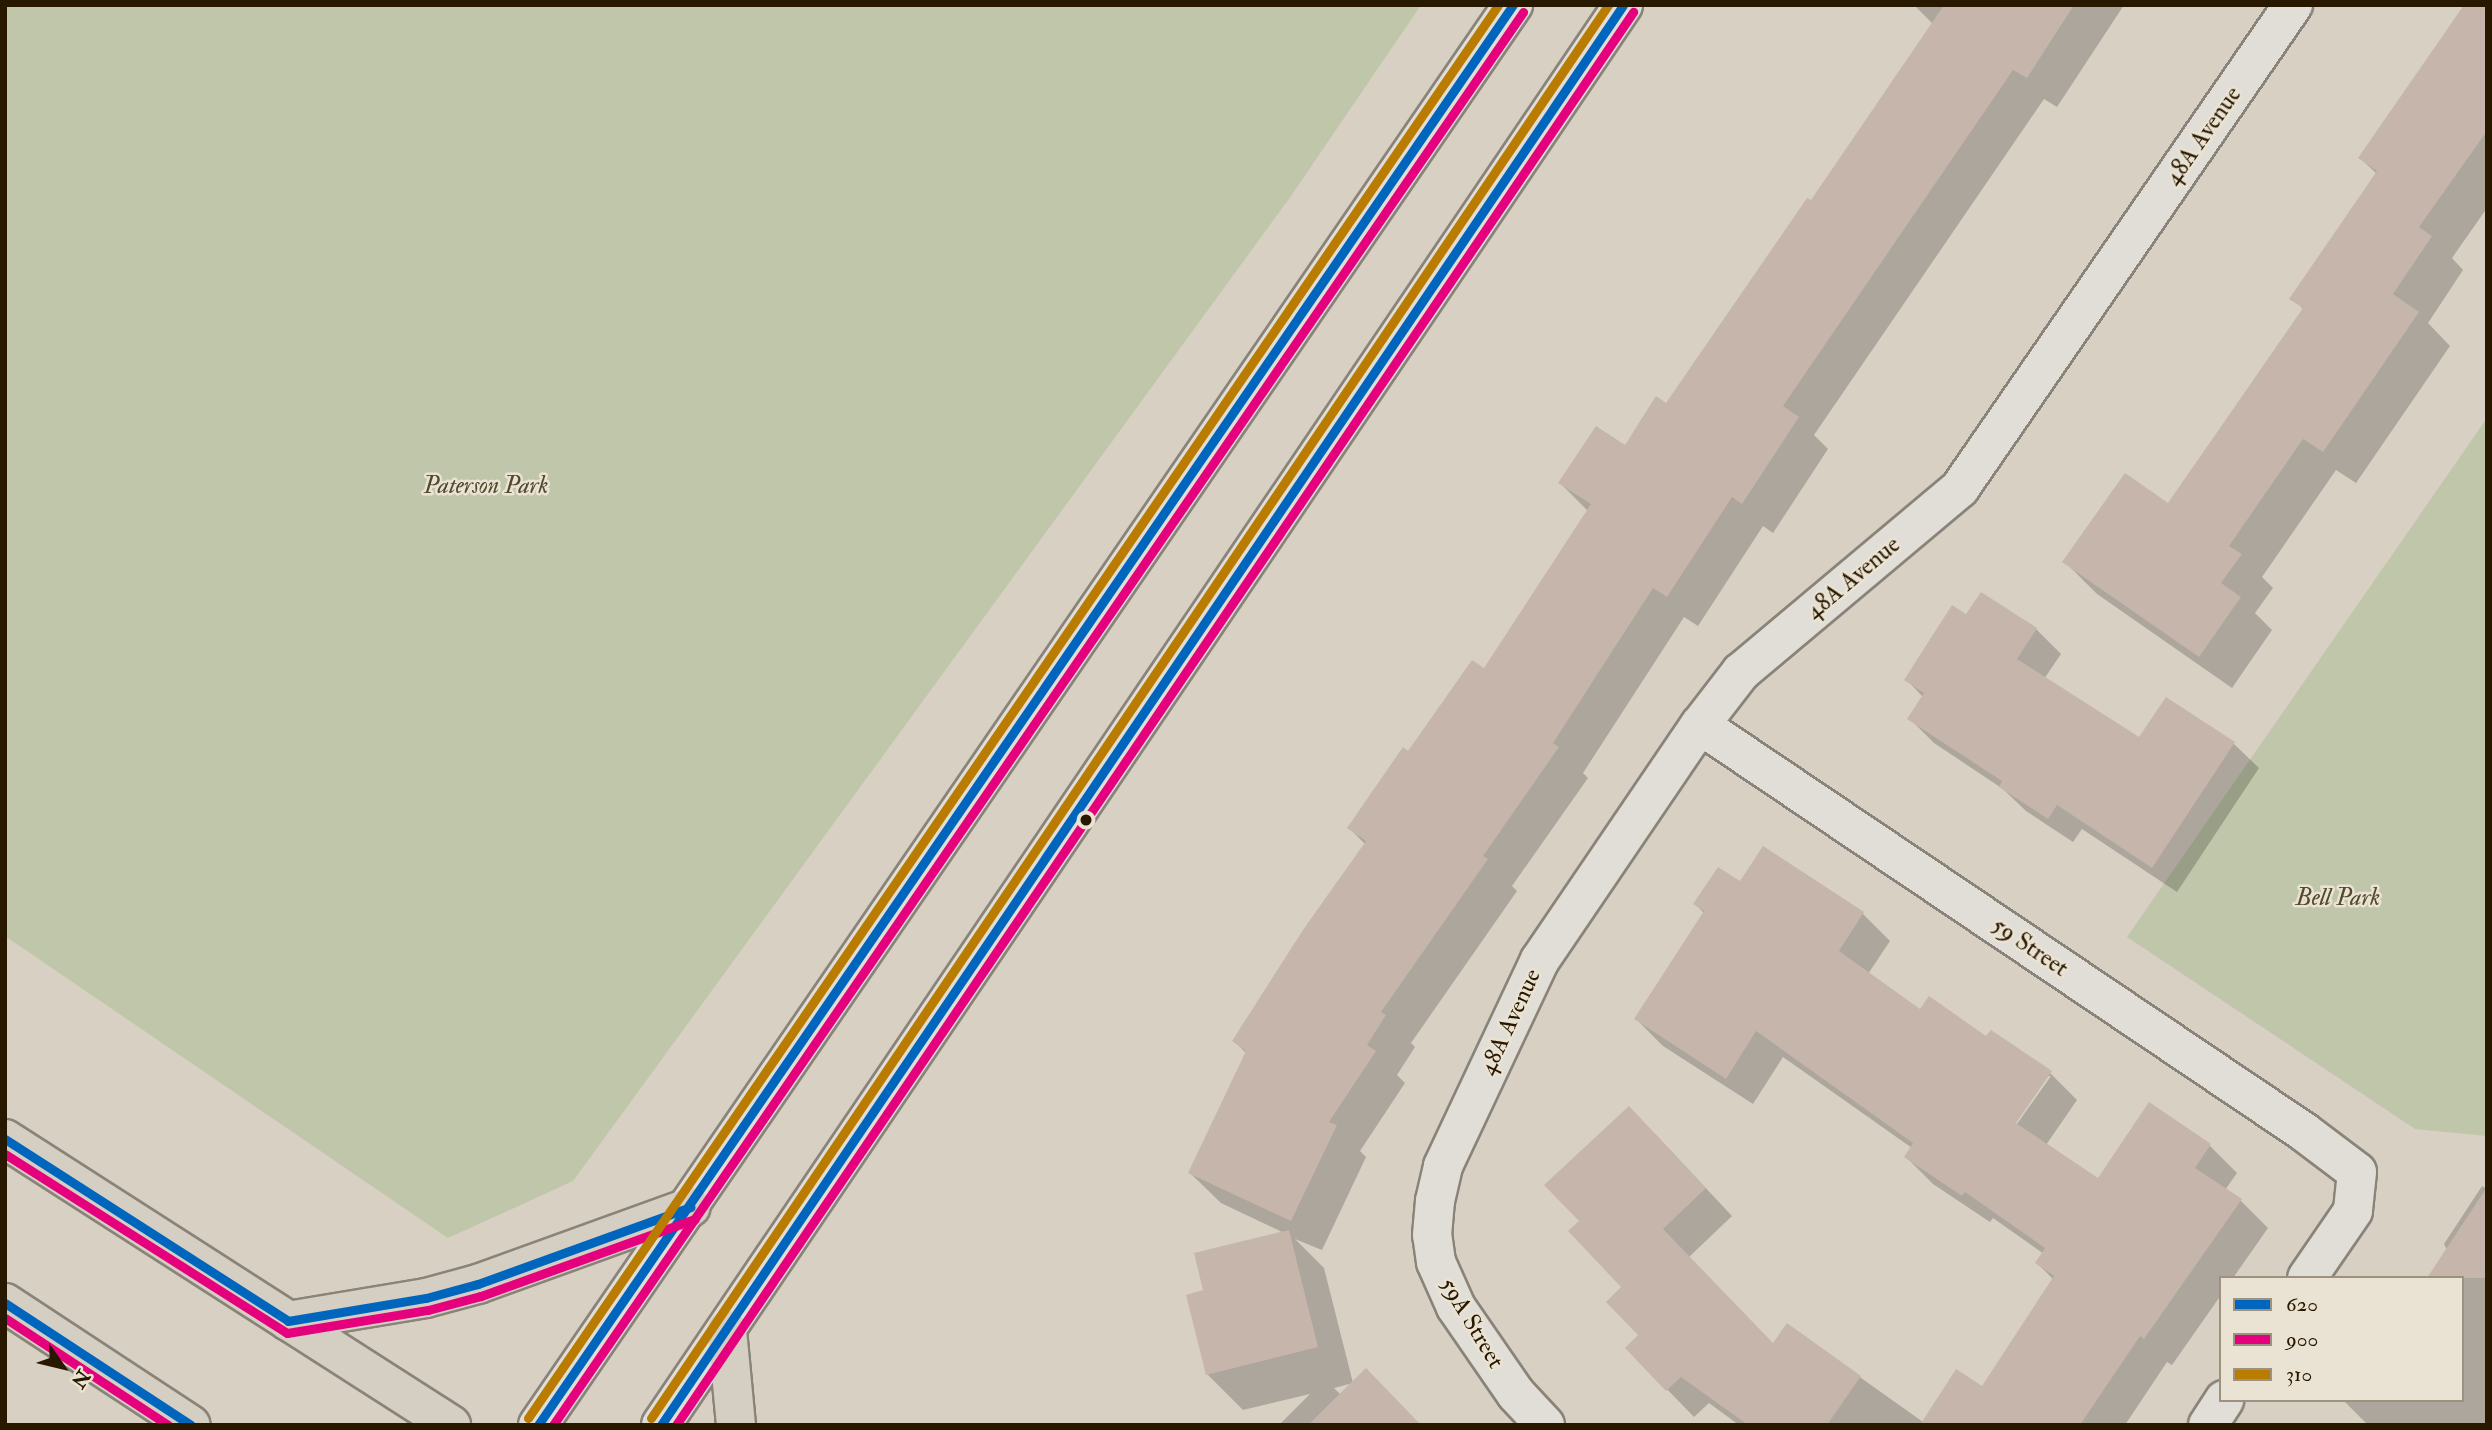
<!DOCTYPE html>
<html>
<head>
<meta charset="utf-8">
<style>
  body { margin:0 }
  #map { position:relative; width:2492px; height:1430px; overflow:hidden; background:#d7d0c3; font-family:"IM FELL Double Pica",serif }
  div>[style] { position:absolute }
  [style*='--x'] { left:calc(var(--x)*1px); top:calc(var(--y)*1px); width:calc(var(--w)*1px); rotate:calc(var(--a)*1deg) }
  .green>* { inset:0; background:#c0c6a9 }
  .shadow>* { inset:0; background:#0003 }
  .building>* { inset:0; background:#c6b5aa }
  .roads { filter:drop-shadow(2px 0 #898379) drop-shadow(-2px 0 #898379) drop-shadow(0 2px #898379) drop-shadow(0 -2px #898379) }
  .street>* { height:38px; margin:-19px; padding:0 19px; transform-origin:19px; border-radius:19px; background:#e1ded7 }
  .secondary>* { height:38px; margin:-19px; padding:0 19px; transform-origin:19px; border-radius:19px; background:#e1ded7 }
  .primary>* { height:38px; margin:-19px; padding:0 19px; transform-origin:19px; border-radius:19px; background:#d5cec2 }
  .highway>* { height:38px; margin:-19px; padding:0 19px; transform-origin:19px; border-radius:19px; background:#d5cec2 }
  .bus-1>* { height:9px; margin:-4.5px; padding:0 4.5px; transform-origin:4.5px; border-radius:4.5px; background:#0065bd }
  .bus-2>* { height:9px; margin:-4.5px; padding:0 4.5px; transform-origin:4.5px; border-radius:4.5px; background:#e5007d }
  .bus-3>* { height:9px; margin:-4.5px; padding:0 4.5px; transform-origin:4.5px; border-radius:4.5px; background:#b97b00 }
  .dots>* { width:19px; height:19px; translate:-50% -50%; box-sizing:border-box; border:4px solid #eae3d3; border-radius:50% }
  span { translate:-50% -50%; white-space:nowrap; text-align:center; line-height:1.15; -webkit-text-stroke:5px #eae3d3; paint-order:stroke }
  .street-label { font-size:24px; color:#291800 }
  .park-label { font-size:24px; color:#514a2c; font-style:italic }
  .frame { position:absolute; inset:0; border:7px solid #291800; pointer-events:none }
  .legend { position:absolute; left:2219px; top:1276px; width:245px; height:126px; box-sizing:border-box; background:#eae3d3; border:2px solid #9d927f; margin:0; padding:9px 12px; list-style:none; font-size:21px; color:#291800 }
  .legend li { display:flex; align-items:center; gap:14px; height:35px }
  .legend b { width:35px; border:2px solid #9d927f }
  .north { position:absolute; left:28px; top:1332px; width:70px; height:70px; -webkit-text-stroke:5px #eae3d3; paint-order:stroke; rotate:124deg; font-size:19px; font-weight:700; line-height:28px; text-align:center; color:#291800 }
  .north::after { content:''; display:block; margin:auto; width:24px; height:32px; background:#291800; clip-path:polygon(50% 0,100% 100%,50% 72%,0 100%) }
</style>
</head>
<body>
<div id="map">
  <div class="green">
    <div style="clip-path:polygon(5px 5px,1421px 5px,1291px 196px,573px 1181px,448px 1238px,5px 936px)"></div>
    <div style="clip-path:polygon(2487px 418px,2487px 1136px,2415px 1129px,2127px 937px)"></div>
  </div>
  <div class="shadow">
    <div style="clip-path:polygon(1914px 5px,2124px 5px,2057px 107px,2044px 99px,1814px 435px,1828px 449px,1773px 533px,1763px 526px,1698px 626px,1684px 617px,1583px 773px,1588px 778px,1512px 886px,1517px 891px,1411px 1043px,1415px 1047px,1397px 1075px,1405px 1083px,1360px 1151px,1366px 1157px,1322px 1250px,1295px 1239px,1324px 1268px,1353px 1383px,1334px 1388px,1341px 1395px,1419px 1425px,1279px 1425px,1310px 1394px,1243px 1410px,1207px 1374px,1205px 1291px,1284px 1233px,1221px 1203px,1190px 1173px,1247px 1054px,1234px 1041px,1366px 845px,1349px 828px,1409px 753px,1485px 670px,1588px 511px,1560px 483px,1626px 447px,1666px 405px,1811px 203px,1933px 24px)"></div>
    <div style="clip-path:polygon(2487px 5px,2487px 208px,2452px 258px,2463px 270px,2428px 323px,2450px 346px,2356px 483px,2336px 470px,2262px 577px,2273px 588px,2255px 613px,2272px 630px,2232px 688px,2097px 594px,2065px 562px,2168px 505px,2304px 310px,2292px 298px,2377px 174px,2360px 158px)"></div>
    <div style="clip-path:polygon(1966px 617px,2036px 629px,2061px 654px,2044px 679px,2140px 740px,2234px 744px,2259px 768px,2177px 892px,2082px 829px,2073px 842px,2026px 811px,2003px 789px,1934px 743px,1909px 718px,1923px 697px,1906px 679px)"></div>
    <div style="clip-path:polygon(evenodd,1740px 884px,1863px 914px,1890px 941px,1868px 974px,1920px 1011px,1987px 1039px,2050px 1073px,2077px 1100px,2046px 1145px,2098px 1180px,2210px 1146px,2237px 1173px,2225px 1190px,2241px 1201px,2268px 1228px,2233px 1278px,2221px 1278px,2221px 1295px,2172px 1365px,2167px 1362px,2125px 1425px,1739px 1425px,1709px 1403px,1694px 1417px,1627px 1348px,1640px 1335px,1623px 1288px,1656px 1135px,1732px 1216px,1689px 1257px,1774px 1345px,1788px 1326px,1923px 1422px,1982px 1388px,2054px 1280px,2037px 1263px,2044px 1254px,1993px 1218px,1990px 1222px,1933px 1184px,1906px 1157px,1912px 1148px,1783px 1057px,1753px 1104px,1663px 1046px,1636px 1019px,1705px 914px,1695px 904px,1740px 884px,2047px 1076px,2051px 1076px,2012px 1131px,2009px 1129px,2047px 1076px)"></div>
    <div style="clip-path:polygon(2482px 1186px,2487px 1189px,2487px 1425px,2368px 1425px,2343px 1400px,2462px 1400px,2462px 1278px,2444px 1244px)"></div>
  </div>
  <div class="building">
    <div style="clip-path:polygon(1944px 5px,2074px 5px,2027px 78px,2013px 70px,1783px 406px,1799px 417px,1742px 504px,1732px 497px,1667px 597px,1653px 588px,1553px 743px,1559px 747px,1483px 856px,1488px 859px,1381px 1012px,1386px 1015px,1367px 1045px,1376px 1051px,1329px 1122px,1337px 1125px,1291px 1221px,1188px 1173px,1246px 1051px,1232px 1041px,1303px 930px,1366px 841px,1347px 828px,1403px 747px,1408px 751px,1472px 660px,1484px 668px,1591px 504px,1558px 483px,1596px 426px,1625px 445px,1656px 396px,1666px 403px,1807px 198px,1811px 200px)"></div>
    <div style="clip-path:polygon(2464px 5px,2487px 5px,2487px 131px,2419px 227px,2432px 236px,2393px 294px,2419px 312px,2323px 452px,2303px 439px,2229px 546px,2242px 554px,2221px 583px,2241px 597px,2199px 657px,2062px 562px,2125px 473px,2168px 503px,2303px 308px,2289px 299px,2377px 171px,2358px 158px)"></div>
    <div style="clip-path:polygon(1981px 592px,2037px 628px,2017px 659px,2139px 737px,2166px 697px,2235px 742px,2152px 868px,2057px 805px,2048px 819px,1999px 787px,2002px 781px,1907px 719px,1924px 693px,1904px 680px,1952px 605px,1966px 614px)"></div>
    <div style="clip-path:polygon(1763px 846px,1864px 912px,1839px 951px,1920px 1009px,1929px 996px,1986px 1036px,1991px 1030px,2052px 1071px,2016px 1123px,2098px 1178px,2149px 1102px,2211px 1144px,2195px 1168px,2242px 1199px,2144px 1339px,2140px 1336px,2080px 1425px,1920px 1425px,1956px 1369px,1982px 1386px,2054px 1276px,2035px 1263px,2045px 1248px,1965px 1192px,1962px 1196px,1904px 1157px,1913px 1143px,1756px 1031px,1726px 1079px,1634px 1019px,1704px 911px,1693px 904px,1718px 867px,1740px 881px)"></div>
    <div style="clip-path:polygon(1629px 1106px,1706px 1188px,1663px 1229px,1773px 1343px,1787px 1323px,1861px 1376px,1827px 1425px,1748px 1425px,1681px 1377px,1666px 1391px,1625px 1348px,1638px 1335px,1606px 1302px,1621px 1287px,1568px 1231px,1579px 1221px,1544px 1185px)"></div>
    <div style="clip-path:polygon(2487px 1187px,2487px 1278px,2427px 1278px)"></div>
    <div style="clip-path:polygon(1289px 1230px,1318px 1347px,1206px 1375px,1186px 1295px,1203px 1290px,1194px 1253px)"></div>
    <div style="clip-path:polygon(1366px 1368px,1421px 1425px,1308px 1425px)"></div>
  </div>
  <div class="roads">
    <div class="street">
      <div style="--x:1700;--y:725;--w:728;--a:33.97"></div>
      <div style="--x:2304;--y:1132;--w:66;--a:37"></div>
      <div style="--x:2357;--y:1172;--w:39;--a:96"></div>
      <div style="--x:2353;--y:1211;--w:81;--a:124.5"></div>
      <div style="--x:1545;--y:1425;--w:42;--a:-133.1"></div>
      <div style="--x:1516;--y:1394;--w:106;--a:-124.6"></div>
      <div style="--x:1456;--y:1307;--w:49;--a:-114"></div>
      <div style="--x:1436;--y:1262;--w:27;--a:-98"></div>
      <div style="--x:1432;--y:1235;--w:34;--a:-85"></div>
      <div style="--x:1435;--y:1201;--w:36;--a:-77"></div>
      <div style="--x:1443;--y:1166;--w:228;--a:-64.8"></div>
      <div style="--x:1540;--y:960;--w:284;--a:-55.8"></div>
      <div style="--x:1700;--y:725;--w:67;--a:-52.3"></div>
      <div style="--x:1741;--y:672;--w:286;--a:-40"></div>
      <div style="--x:1960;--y:488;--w:587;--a:-55.42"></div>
      <div style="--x:2208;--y:1425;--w:30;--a:-57"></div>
    </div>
    <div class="secondary">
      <div style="--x:538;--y:1425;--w:1723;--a:-55.53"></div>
      <div style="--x:661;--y:1425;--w:1715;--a:-55.88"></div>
    </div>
    <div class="primary">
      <div style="--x:727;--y:1330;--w:95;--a:84.6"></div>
    </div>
    <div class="highway">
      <div style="--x:5;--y:1139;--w:530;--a:32.67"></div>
      <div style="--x:5;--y:1303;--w:222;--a:33.3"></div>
      <div style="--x:288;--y:1321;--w:140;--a:-9.5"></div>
      <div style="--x:426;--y:1298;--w:54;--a:-15.1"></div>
      <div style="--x:478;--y:1284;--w:226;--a:-19.9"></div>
    </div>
  </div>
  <div class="bus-1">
    <div style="--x:5;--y:1139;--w:336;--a:32.7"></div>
    <div style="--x:288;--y:1321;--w:140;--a:-9.5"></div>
    <div style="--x:426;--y:1298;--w:54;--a:-15.1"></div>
    <div style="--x:478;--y:1284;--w:226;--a:-19.9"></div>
    <div style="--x:5;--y:1303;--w:222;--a:33.3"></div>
    <div style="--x:538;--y:1425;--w:1723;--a:-55.53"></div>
    <div style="--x:661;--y:1425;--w:1715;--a:-55.88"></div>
  </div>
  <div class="bus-2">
    <div style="--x:5;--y:1154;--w:334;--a:32.4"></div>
    <div style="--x:287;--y:1333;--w:143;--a:-9.3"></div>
    <div style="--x:428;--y:1310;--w:55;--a:-14.8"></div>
    <div style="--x:481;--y:1296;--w:227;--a:-19.8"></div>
    <div style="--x:5;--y:1318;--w:195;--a:33.3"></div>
    <div style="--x:553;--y:1425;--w:1714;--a:-55.53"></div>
    <div style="--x:676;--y:1425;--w:1707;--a:-55.89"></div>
  </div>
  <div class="bus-3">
    <div style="--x:528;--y:1418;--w:1714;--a:-55.53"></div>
    <div style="--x:651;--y:1418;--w:1707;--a:-55.89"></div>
  </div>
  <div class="dots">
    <div style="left:1086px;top:820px;background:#291800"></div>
  </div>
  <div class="street-label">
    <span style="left:2203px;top:136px;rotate:-55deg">48A Avenue</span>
    <span style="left:1853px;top:578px;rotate:-40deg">48A Avenue</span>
    <span style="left:2030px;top:947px;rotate:34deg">59 Street</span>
    <span style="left:1510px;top:1022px;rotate:-65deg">48A Avenue</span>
    <span style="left:1472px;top:1323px;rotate:59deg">59A Street</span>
  </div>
  <div class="park-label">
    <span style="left:486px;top:486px">Paterson Park</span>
    <span style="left:2338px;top:898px">Bell Park</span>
  </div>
  <div class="frame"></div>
  <ul class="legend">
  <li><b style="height:9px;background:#0065bd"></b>620</li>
  <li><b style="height:9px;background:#e5007d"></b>900</li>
  <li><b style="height:9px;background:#b97b00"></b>310</li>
  </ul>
  <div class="north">N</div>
</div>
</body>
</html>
